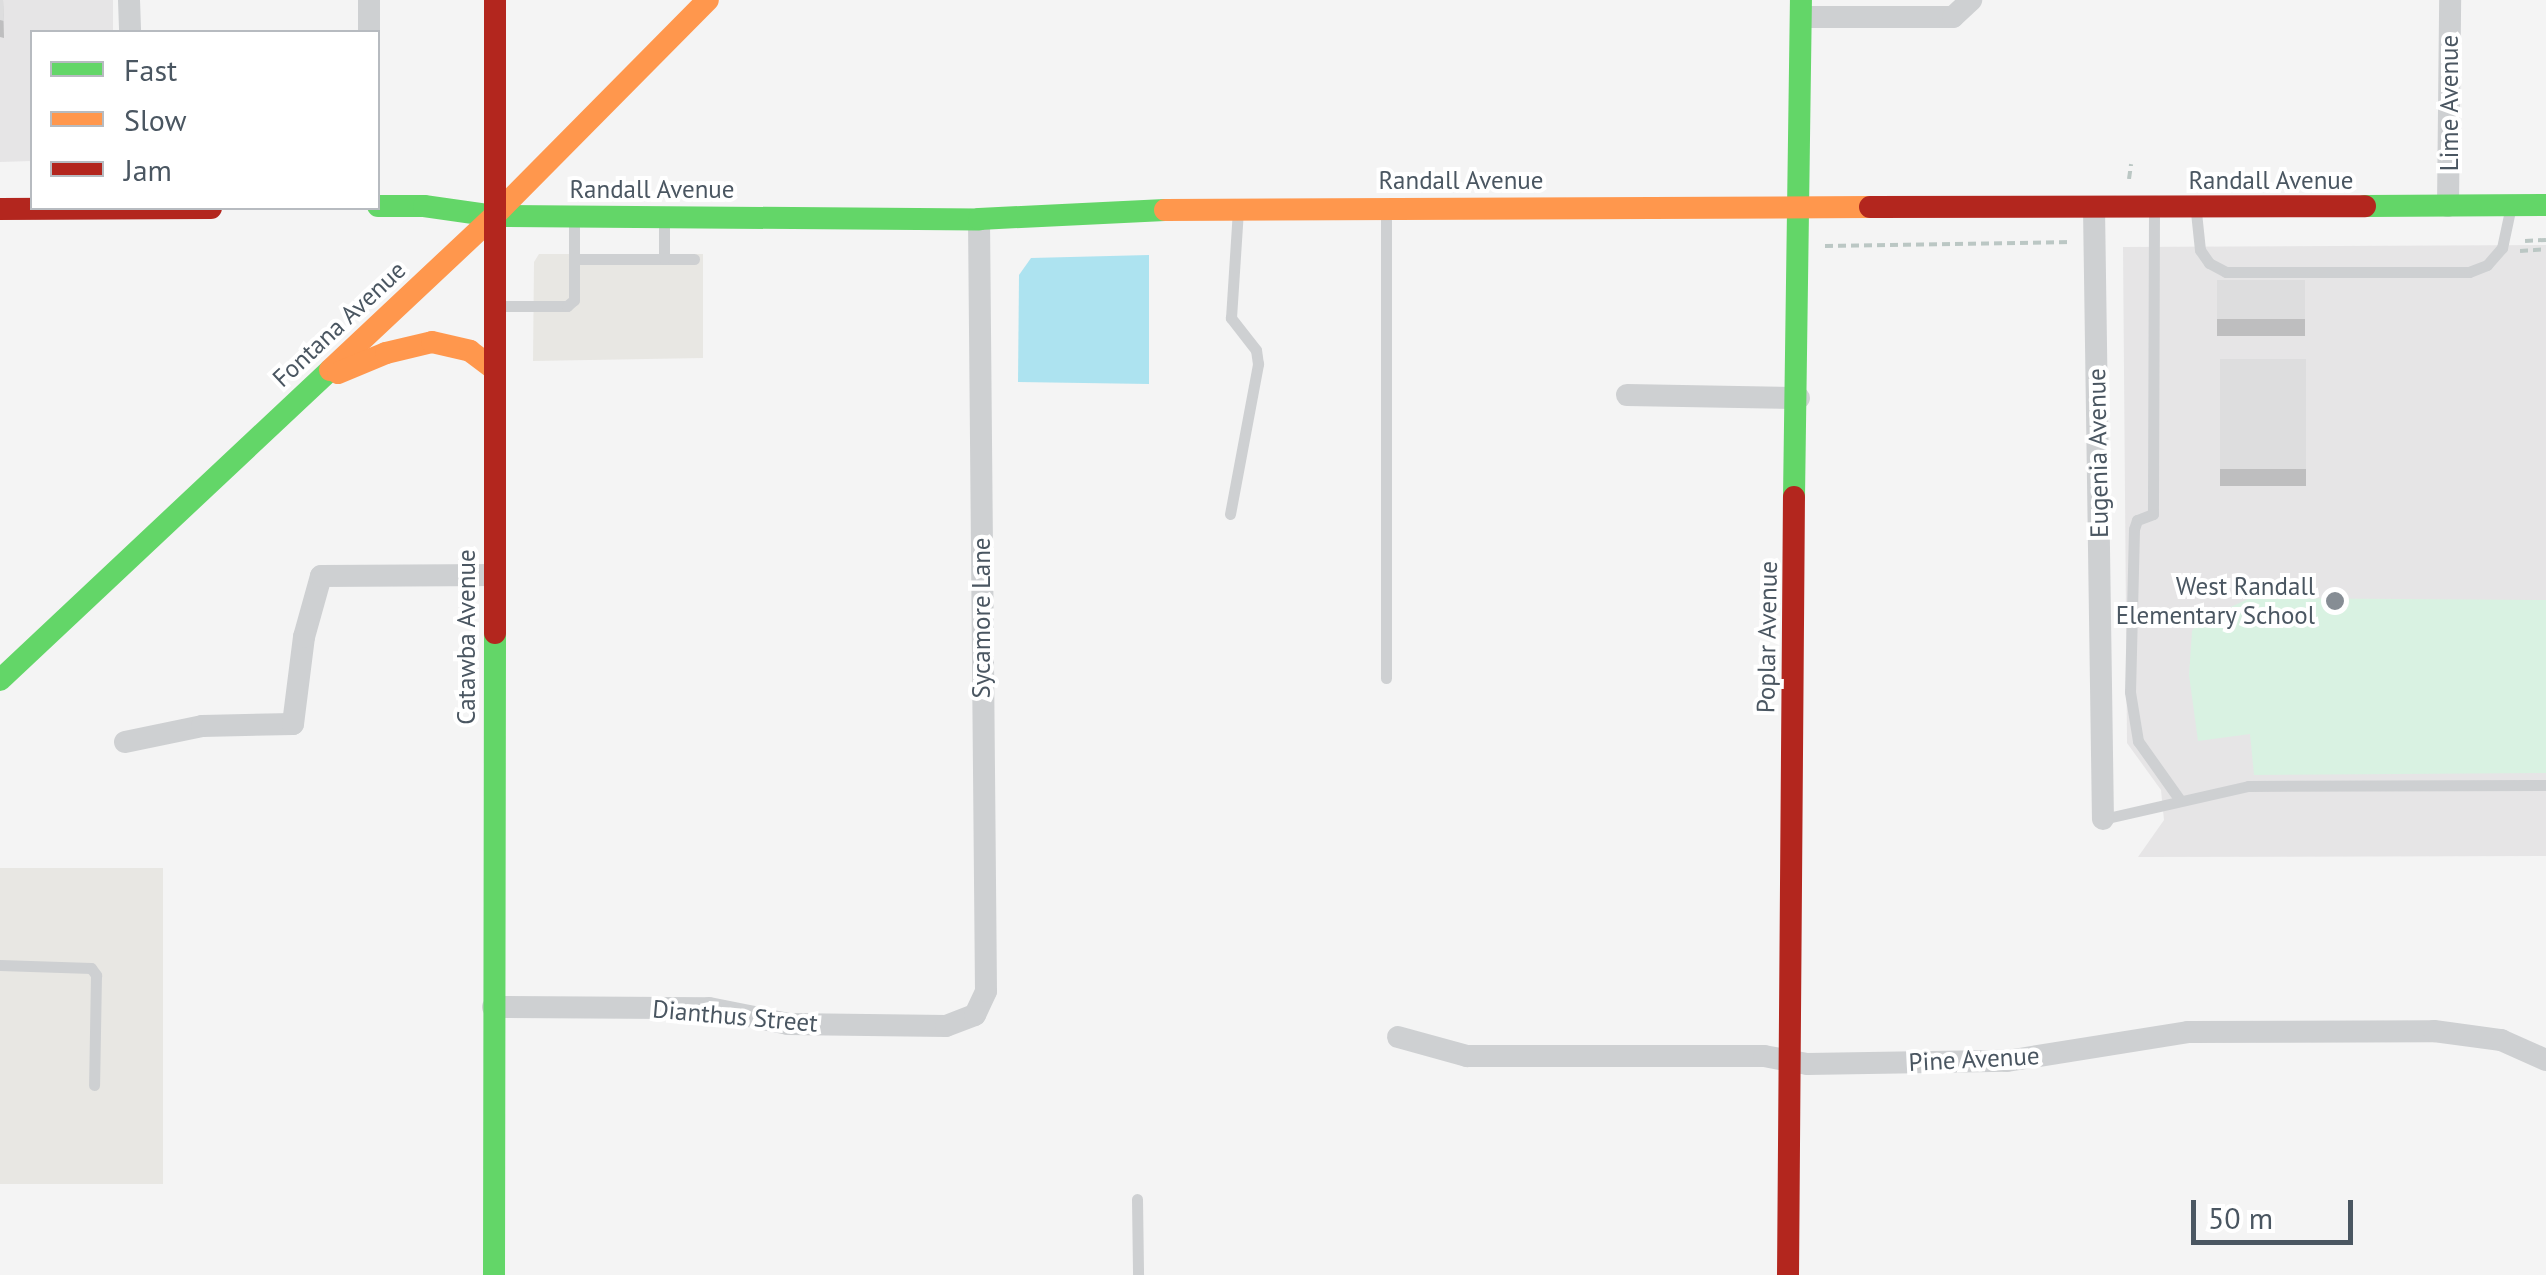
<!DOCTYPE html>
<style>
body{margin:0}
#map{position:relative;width:2546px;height:1275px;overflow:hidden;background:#f4f4f4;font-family:"PT Sans",sans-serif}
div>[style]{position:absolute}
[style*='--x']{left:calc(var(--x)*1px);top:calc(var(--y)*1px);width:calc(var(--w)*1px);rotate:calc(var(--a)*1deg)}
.commercial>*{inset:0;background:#e8e7e3;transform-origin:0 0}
.education>*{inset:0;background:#e6e5e6}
.green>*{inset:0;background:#d9f2e2}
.water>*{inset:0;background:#ade3f0}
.path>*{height:4px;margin-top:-2px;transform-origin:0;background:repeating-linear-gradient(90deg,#bbc7c4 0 8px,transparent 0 13px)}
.lane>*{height:11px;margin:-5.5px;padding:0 5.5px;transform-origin:5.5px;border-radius:5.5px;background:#ced0d2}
.street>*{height:22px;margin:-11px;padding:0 11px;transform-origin:11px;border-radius:11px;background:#ced0d2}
.fast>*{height:22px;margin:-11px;padding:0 11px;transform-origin:11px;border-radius:11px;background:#63d668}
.slow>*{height:22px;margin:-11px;padding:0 11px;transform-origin:11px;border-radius:11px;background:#ff974d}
.jam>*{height:22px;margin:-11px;padding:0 11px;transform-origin:11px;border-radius:11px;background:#b3261e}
.wall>*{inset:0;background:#bebebf;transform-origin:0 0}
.building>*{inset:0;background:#ddddde;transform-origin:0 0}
.dots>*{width:28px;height:28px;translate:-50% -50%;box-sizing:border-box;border:5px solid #fff;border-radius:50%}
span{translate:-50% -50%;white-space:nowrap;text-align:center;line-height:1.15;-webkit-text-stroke:8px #fff;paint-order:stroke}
.street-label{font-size:25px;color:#4a5661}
.poi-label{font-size:25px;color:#4a5661}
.right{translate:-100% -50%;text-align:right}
.legend{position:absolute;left:30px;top:30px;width:350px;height:180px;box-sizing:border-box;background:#fff;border:2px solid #b7bbc0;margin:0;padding:12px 18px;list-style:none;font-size:30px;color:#4a5661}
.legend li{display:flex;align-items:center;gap:20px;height:50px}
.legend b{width:50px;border:2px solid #b7bbc0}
.scale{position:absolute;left:2191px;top:1200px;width:162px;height:45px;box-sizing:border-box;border:5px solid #4a5661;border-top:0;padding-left:12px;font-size:30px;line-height:35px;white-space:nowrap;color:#4a5661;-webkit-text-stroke:8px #fff;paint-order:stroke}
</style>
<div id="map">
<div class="commercial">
<i style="clip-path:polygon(539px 254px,703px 254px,703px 358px,533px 361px,534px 262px)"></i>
<i style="left:163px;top:868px;width:316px;height:163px;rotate:90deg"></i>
</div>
<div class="education">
<i style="clip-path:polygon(0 0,113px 0,113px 32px,32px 32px,32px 161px,0 162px)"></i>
<i style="clip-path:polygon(2546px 245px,2546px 856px,2138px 857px,2164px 820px,2161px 790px,2127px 743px,2123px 247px)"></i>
</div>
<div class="green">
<i style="clip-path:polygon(2250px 598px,2546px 600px,2546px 773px,2254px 775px,2250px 734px,2198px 741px,2189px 675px,2192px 631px,2197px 623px)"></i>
</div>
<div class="water">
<i style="clip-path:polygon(1149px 255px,1149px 384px,1018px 382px,1019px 275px,1031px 258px)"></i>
</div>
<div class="path">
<i style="--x:2129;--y:179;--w:15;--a:-82"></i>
<i style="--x:2525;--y:241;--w:21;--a:-3"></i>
<i style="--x:1825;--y:246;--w:247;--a:-0.9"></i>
<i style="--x:2520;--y:251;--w:26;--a:-4"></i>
</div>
<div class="lane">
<i style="--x:1386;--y:212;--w:466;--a:90"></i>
<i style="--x:2154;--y:212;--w:302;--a:90.2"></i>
<i style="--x:2153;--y:514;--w:17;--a:159"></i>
<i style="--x:2137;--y:520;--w:9;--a:108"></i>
<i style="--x:2134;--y:529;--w:163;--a:91.4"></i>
<i style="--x:2130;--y:692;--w:50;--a:80.7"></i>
<i style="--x:2138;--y:741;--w:72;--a:54.6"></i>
<i style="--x:2196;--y:212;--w:38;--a:84"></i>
<i style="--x:2200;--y:250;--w:16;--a:55"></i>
<i style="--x:2209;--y:263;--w:19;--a:28"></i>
<i style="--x:2226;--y:272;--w:243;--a:0"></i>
<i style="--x:2469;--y:272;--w:19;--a:-21"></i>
<i style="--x:2487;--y:265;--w:23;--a:-49"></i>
<i style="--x:2502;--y:248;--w:38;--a:-78"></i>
<i style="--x:574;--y:259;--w:120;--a:0"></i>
<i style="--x:664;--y:259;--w:41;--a:-90"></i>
<i style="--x:499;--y:306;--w:68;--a:0"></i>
<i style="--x:567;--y:306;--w:9;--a:-41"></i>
<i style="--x:574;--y:300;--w:80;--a:-90"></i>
<i style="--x:1230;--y:514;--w:153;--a:-79.4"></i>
<i style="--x:1258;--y:364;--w:14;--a:-98"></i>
<i style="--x:1256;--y:350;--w:41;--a:-128"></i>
<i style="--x:1231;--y:318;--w:107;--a:-86.3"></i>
<i style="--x:2103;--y:819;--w:149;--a:-12.8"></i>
<i style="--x:2248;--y:786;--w:298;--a:-0.2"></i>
<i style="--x:0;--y:965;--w:91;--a:1.9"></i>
<i style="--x:91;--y:968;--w:9;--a:54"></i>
<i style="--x:96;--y:975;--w:110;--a:91"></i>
<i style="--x:1137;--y:1199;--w:76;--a:89.2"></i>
</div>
<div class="street">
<i style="--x:129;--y:0;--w:32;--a:88"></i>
<i style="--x:1801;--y:17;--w:152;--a:0"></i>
<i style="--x:1953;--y:17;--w:25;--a:-43"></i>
<i style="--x:369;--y:32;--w:32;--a:-90"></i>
<i style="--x:2448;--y:206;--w:206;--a:-89.4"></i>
<i style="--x:2094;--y:208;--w:611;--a:89.16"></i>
<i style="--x:1627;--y:395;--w:172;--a:1"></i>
<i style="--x:125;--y:742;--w:79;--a:-11.7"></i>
<i style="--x:202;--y:726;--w:91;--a:-1.3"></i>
<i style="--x:293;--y:724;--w:88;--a:-82.8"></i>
<i style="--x:304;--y:637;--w:63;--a:-74.4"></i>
<i style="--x:321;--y:576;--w:173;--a:-0.3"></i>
<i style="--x:493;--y:1007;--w:216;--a:0.3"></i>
<i style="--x:709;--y:1008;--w:81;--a:11.4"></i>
<i style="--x:788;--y:1024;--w:158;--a:0.7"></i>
<i style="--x:946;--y:1026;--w:31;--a:-21"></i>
<i style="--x:975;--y:1015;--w:26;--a:-65"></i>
<i style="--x:986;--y:991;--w:772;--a:-90.52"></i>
<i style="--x:1398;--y:1037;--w:72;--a:15.4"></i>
<i style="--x:1467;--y:1056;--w:297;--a:0"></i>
<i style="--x:1764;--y:1056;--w:44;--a:10.5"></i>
<i style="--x:1807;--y:1064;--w:200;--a:-0.9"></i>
<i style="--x:2007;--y:1061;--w:183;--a:-9.1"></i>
<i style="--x:2188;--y:1032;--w:246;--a:-0.2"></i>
<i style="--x:2434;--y:1031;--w:68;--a:7.7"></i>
<i style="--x:2501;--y:1040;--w:49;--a:24"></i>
</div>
<div class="fast">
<i style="--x:378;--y:206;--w:46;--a:0"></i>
<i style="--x:424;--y:206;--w:71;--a:8.1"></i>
<i style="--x:494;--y:216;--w:485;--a:0.4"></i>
<i style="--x:979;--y:219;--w:186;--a:-2.8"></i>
<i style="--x:2365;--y:206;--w:181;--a:-0.3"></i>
<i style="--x:1794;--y:497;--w:497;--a:-89.2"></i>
<i style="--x:0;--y:680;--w:453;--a:-43.2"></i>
<i style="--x:494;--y:1275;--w:642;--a:-89.91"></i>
</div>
<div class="slow">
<i style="--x:1165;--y:210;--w:705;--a:-0.24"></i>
<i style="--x:330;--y:370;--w:225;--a:-43.2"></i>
<i style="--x:494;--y:216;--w:304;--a:-45.3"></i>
<i style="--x:338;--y:373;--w:52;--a:-22.6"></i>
<i style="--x:386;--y:353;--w:47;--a:-13.4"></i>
<i style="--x:432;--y:342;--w:39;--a:13"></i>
<i style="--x:470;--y:351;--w:30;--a:37"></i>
</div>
<div class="jam">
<i style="--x:1870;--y:207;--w:495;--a:-0.1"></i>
<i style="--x:0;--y:209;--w:211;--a:-0.3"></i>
<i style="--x:495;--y:633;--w:633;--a:-90"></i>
<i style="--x:1788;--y:1275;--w:778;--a:-89.56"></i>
</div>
<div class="wall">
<i style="clip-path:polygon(0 0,3px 0,4px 38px,0 37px)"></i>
<i style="left:2305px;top:280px;width:56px;height:88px;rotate:90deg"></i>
<i style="left:2306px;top:359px;width:127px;height:86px;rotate:90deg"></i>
</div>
<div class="building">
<i style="clip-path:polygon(0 0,3px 0,4px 21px,0 20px)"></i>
<i style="left:2305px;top:280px;width:39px;height:88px;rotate:90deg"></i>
<i style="left:2306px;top:359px;width:110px;height:86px;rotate:90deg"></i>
</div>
<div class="dots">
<i style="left:2335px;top:601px;background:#868d94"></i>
</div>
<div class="street-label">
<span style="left:2449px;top:103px;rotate:-90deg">Lime Avenue</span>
<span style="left:1461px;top:180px">Randall Avenue</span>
<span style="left:2271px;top:180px">Randall Avenue</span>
<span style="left:652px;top:189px">Randall Avenue</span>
<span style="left:339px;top:324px;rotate:-43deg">Fontana Avenue</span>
<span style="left:2098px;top:453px;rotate:-91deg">Eugenia Avenue</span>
<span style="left:981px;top:618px;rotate:-90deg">Sycamore Lane</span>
<span style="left:466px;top:637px;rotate:-90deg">Catawba Avenue</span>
<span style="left:1767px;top:637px;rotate:-89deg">Poplar Avenue</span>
<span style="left:735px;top:1016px;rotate:5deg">Dianthus Street</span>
<span style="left:1974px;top:1059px;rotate:-3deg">Pine Avenue</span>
</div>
<div class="poi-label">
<span class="right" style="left:2315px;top:601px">West Randall<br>Elementary School</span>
</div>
<ul class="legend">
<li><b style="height:12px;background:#63d668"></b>Fast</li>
<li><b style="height:12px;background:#ff974d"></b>Slow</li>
<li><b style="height:12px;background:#b3261e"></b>Jam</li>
</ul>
<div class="scale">50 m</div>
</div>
